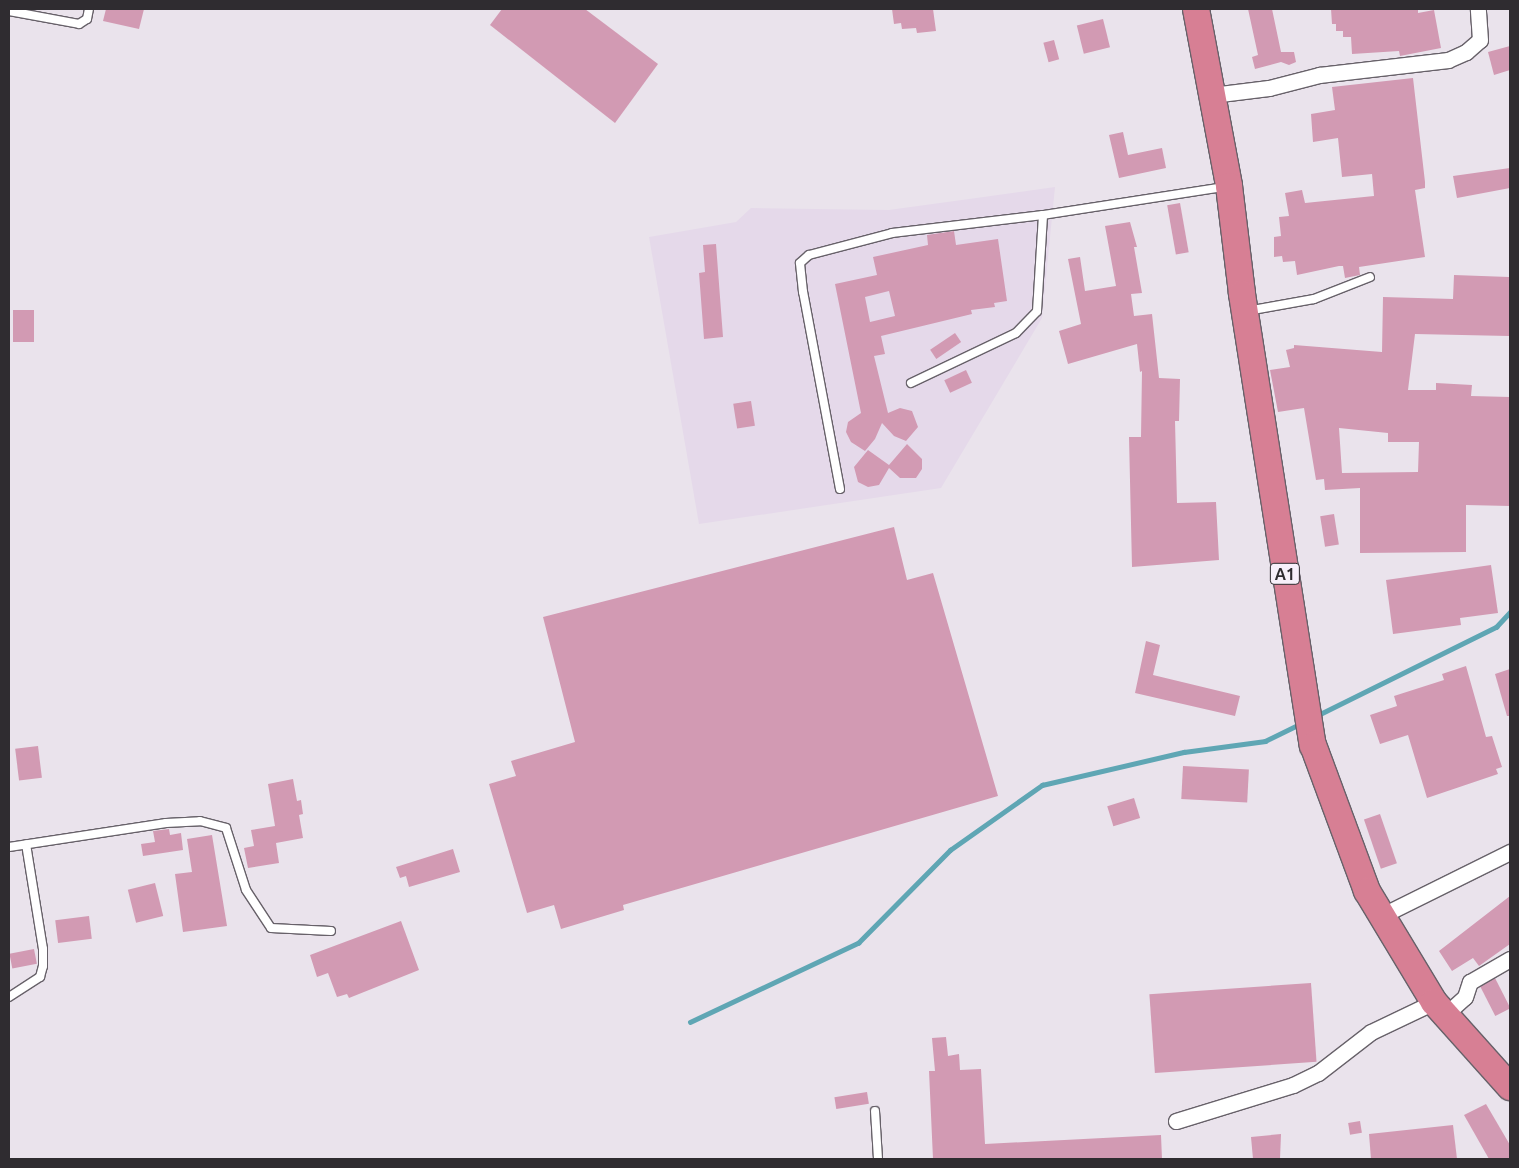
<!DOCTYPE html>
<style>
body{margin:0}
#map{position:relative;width:1519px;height:1168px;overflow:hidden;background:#eae3ec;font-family:Ubuntu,sans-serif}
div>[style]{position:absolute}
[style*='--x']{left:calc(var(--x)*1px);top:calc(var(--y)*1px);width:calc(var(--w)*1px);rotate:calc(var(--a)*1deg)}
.built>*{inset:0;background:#e5d9ea}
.stream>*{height:4.5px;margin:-2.25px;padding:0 2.25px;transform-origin:2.25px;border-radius:2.25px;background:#5fa6b4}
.building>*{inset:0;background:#d29ab3;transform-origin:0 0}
.roads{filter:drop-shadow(1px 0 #676169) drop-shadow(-1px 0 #676169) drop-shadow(0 1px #676169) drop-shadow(0 -1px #676169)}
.lane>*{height:8px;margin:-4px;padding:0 4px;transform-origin:4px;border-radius:4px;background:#fff}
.street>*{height:15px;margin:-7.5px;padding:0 7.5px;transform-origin:7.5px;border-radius:7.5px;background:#fff}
.highway>*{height:26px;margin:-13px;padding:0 13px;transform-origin:13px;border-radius:13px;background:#d77f94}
span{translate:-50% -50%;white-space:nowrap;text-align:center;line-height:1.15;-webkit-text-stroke:4.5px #f7f0fa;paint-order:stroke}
.shield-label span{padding:1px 4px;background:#f7f0fa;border:1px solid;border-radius:4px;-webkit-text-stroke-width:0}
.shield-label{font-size:16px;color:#2f2c30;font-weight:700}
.frame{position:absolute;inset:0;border:10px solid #2f2c30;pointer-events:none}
</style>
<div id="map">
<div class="built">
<i style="clip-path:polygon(1055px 187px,1042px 318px,941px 488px,699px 524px,649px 237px,736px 222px,751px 208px,889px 210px)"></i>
</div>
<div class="stream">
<i style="--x:1318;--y:715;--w:199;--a:-26.3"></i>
<i style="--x:1496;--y:627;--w:21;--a:-47"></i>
<i style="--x:690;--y:1022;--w:186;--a:-25.2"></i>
<i style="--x:858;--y:943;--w:131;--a:-45.3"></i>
<i style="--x:950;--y:850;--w:113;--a:-35.2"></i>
<i style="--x:1042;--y:785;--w:146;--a:-13.1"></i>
<i style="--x:1184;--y:752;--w:82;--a:-7.7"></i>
<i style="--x:1265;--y:741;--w:41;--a:-25.9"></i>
</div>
<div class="building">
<i style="clip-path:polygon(106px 9px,144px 9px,139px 29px,103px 21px)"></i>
<i style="clip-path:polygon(502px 9px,585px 9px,658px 64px,615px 123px,490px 25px)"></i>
<i style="clip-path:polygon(892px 9px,933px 9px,936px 31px,917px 33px,916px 28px,902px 29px,901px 23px,894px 24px)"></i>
<i style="clip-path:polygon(1248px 9px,1272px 9px,1281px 52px,1294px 52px,1296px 62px,1289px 65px,1281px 62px,1255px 69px,1252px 57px,1258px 55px)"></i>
<i style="clip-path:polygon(1331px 9px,1418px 9px,1418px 13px,1434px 10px,1441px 48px,1400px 56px,1399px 51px,1352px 54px,1351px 37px,1343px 37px,1343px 31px,1336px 31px,1336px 24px,1332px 24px)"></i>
<i style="left:1103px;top:19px;width:29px;height:27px;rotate:76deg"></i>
<i style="left:1054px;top:40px;width:20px;height:11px;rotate:75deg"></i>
<i style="clip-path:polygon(1510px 46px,1510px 70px,1494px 75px,1488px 52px)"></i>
<i style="clip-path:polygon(1413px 78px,1425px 182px,1425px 188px,1415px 190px,1425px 257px,1359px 267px,1360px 275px,1345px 278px,1343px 266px,1339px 266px,1297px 275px,1295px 261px,1283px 262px,1282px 256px,1274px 257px,1274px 237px,1281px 236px,1279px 217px,1289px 216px,1285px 193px,1302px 190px,1305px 203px,1374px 196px,1372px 174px,1342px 177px,1338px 138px,1313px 142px,1311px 114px,1335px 110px,1332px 87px)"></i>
<i style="clip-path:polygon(1123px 132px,1128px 155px,1162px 148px,1166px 168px,1119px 178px,1109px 135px)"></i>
<i style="clip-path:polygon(1510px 168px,1510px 188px,1457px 198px,1453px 176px)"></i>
<i style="left:1180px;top:203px;width:50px;height:13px;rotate:80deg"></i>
<i style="clip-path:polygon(1130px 222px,1137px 247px,1134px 247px,1142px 293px,1131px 294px,1134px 316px,1152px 314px,1159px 378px,1180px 379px,1179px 421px,1175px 421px,1177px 503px,1216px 502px,1219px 560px,1132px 567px,1129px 437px,1141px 437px,1142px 371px,1140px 372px,1137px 344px,1068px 364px,1059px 331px,1081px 324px,1068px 259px,1080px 257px,1085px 291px,1116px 286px,1105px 226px)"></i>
<i style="clip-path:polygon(evenodd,954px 231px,956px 245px,998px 239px,1007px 301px,994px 303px,995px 307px,971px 310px,972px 314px,881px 336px,885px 354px,874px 356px,888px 413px,900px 408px,912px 411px,918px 427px,906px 441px,894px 436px,882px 423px,875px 439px,865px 451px,851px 442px,846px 432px,848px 422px,861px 413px,835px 284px,877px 275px,873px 257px,928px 245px,927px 235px,954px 231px,889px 291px,895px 316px,870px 322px,865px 297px,889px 291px)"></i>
<i style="clip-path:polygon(716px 244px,723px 337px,704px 339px,699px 273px,705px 272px,703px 245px)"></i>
<i style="clip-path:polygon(evenodd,1454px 275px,1509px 277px,1509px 336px,1415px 334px,1408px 390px,1436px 390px,1436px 383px,1472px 385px,1471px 396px,1510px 397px,1510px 506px,1466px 505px,1466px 552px,1360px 553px,1360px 488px,1325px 490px,1324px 479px,1316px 480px,1304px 408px,1278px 412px,1270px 370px,1290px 367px,1286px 350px,1294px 348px,1294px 345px,1382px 352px,1383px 297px,1453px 299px,1454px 275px,1339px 428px,1388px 433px,1388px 442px,1419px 442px,1418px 472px,1342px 473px,1339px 428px)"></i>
<i style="left:13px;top:310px;width:21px;height:32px"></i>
<i style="left:955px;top:333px;width:11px;height:30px;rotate:56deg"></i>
<i style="left:966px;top:370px;width:14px;height:24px;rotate:65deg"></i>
<i style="left:751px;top:401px;width:25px;height:18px;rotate:81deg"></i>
<i style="clip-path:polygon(907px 444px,922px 459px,922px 469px,916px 478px,900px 478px,889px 468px,879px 485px,868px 487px,858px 482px,854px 467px,868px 450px,889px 465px)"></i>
<i style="left:1334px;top:514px;width:31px;height:14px;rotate:81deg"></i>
<i style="clip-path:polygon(894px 527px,907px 580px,933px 573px,998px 796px,623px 905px,624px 910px,561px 929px,554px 905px,527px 913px,489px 784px,516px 776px,511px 761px,575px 742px,543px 617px)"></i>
<i style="clip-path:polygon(1491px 565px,1498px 613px,1460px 618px,1461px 625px,1393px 634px,1386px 580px)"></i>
<i style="clip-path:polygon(1146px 641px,1160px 645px,1153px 675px,1240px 696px,1235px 716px,1135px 693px)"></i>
<i style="clip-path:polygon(1466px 666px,1486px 737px,1492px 736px,1502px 767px,1496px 769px,1498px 774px,1427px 798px,1408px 735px,1380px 744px,1370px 715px,1397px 706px,1394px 696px,1444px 680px,1442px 674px)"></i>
<i style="clip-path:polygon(1510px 669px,1510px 716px,1507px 716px,1495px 674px)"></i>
<i style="left:38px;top:746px;width:32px;height:23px;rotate:83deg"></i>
<i style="left:1183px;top:766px;width:66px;height:33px;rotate:3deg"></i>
<i style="clip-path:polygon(293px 779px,297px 801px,301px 800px,303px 814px,299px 815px,303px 838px,276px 843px,279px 863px,248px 868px,244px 848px,254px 846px,251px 830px,275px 826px,268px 784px)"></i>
<i style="left:1134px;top:798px;width:21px;height:28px;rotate:73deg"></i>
<i style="left:1380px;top:814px;width:52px;height:17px;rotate:71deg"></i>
<i style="clip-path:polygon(169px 829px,170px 835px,181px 833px,183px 850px,143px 856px,141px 844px,155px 842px,153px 831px)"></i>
<i style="clip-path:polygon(212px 835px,227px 926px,183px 932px,175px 874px,192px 872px,187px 839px)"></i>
<i style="clip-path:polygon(453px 849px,460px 872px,409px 887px,406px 876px,400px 878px,396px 867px)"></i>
<i style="left:155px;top:883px;width:34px;height:28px;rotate:76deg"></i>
<i style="clip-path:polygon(1510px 896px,1510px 944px,1479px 966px,1473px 958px,1452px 971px,1439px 951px)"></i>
<i style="left:89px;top:916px;width:23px;height:34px;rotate:83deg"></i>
<i style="clip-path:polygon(401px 921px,419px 970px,349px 998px,347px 994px,337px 997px,328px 973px,317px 977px,310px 955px)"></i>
<i style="left:34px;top:949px;width:15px;height:25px;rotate:79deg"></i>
<i style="left:1495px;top:978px;width:34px;height:17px;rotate:63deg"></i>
<i style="left:1311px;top:983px;width:79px;height:162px;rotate:86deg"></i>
<i style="clip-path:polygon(946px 1037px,948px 1056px,959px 1054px,960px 1070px,981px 1069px,985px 1144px,1161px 1135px,1162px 1159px,933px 1159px,929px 1071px,935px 1071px,932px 1038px)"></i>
<i style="left:867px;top:1092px;width:12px;height:33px;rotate:81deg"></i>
<i style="clip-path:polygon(1486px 1104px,1510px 1145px,1510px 1159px,1489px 1159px,1464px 1115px)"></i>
<i style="left:1360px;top:1121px;width:12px;height:12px;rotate:81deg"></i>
<i style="clip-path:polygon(1453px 1125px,1457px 1159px,1371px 1159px,1369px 1134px)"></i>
<i style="clip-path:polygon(1281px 1134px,1280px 1159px,1253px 1159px,1251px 1137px)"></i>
</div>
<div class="roads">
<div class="lane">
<i style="--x:9;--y:11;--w:71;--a:10.5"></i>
<i style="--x:79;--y:24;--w:9;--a:-32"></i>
<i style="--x:87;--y:19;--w:10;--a:-79"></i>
<i style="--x:1247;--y:311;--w:68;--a:-10.2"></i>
<i style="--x:1314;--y:299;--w:60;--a:-21.4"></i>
<i style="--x:911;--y:383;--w:116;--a:-25.5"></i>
<i style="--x:1016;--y:333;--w:30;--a:-46"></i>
<i style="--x:1037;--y:311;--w:96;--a:-86.4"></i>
<i style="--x:840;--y:489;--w:200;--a:-100.6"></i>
<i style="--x:803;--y:292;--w:29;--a:-96"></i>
<i style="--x:800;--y:263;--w:12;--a:-42"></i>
<i style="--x:809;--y:255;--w:86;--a:-14.8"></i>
<i style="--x:892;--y:233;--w:152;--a:-6.8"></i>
<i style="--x:1043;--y:215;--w:183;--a:-8.8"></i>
<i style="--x:9;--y:847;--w:159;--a:-8.7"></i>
<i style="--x:166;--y:823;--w:34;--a:-3"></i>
<i style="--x:200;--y:821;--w:27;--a:15"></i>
<i style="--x:226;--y:828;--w:65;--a:72.1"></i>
<i style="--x:246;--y:890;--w:45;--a:56.7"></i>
<i style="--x:271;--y:928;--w:60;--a:2.9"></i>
<i style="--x:9;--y:997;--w:37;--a:-33"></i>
<i style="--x:40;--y:977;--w:11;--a:-75"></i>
<i style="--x:43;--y:966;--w:17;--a:-90"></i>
<i style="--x:43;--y:949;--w:106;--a:-99.2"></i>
<i style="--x:875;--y:1111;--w:48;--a:86.4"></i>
</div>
<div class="street">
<i style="--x:1212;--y:95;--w:57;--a:-7"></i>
<i style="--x:1269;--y:88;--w:52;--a:-14.6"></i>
<i style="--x:1319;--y:75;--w:130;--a:-6.6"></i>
<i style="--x:1448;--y:60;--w:20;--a:-24"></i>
<i style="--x:1466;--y:52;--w:18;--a:-41"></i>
<i style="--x:1480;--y:40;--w:31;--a:-94"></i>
<i style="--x:1383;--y:915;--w:142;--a:-26.4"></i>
<i style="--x:1446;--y:1014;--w:25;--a:-42"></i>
<i style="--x:1465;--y:997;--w:16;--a:-72"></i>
<i style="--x:1470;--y:982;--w:46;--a:-29.9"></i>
<i style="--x:1176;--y:1121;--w:122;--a:-17.1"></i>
<i style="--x:1293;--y:1085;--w:28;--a:-26"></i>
<i style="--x:1318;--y:1073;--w:67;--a:-37.7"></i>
<i style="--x:1371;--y:1032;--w:70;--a:-25.5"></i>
</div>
<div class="highway">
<i style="--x:1196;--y:9;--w:180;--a:79.4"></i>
<i style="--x:1229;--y:186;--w:109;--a:83.1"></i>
<i style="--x:1242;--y:294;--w:457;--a:81.1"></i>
<i style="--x:1313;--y:745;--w:156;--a:69.7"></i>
<i style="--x:1367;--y:891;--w:130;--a:58.9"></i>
<i style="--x:1434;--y:1002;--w:114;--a:48.2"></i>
</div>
</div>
<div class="shield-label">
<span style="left:1285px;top:574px">A1</span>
</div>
<div class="frame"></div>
</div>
